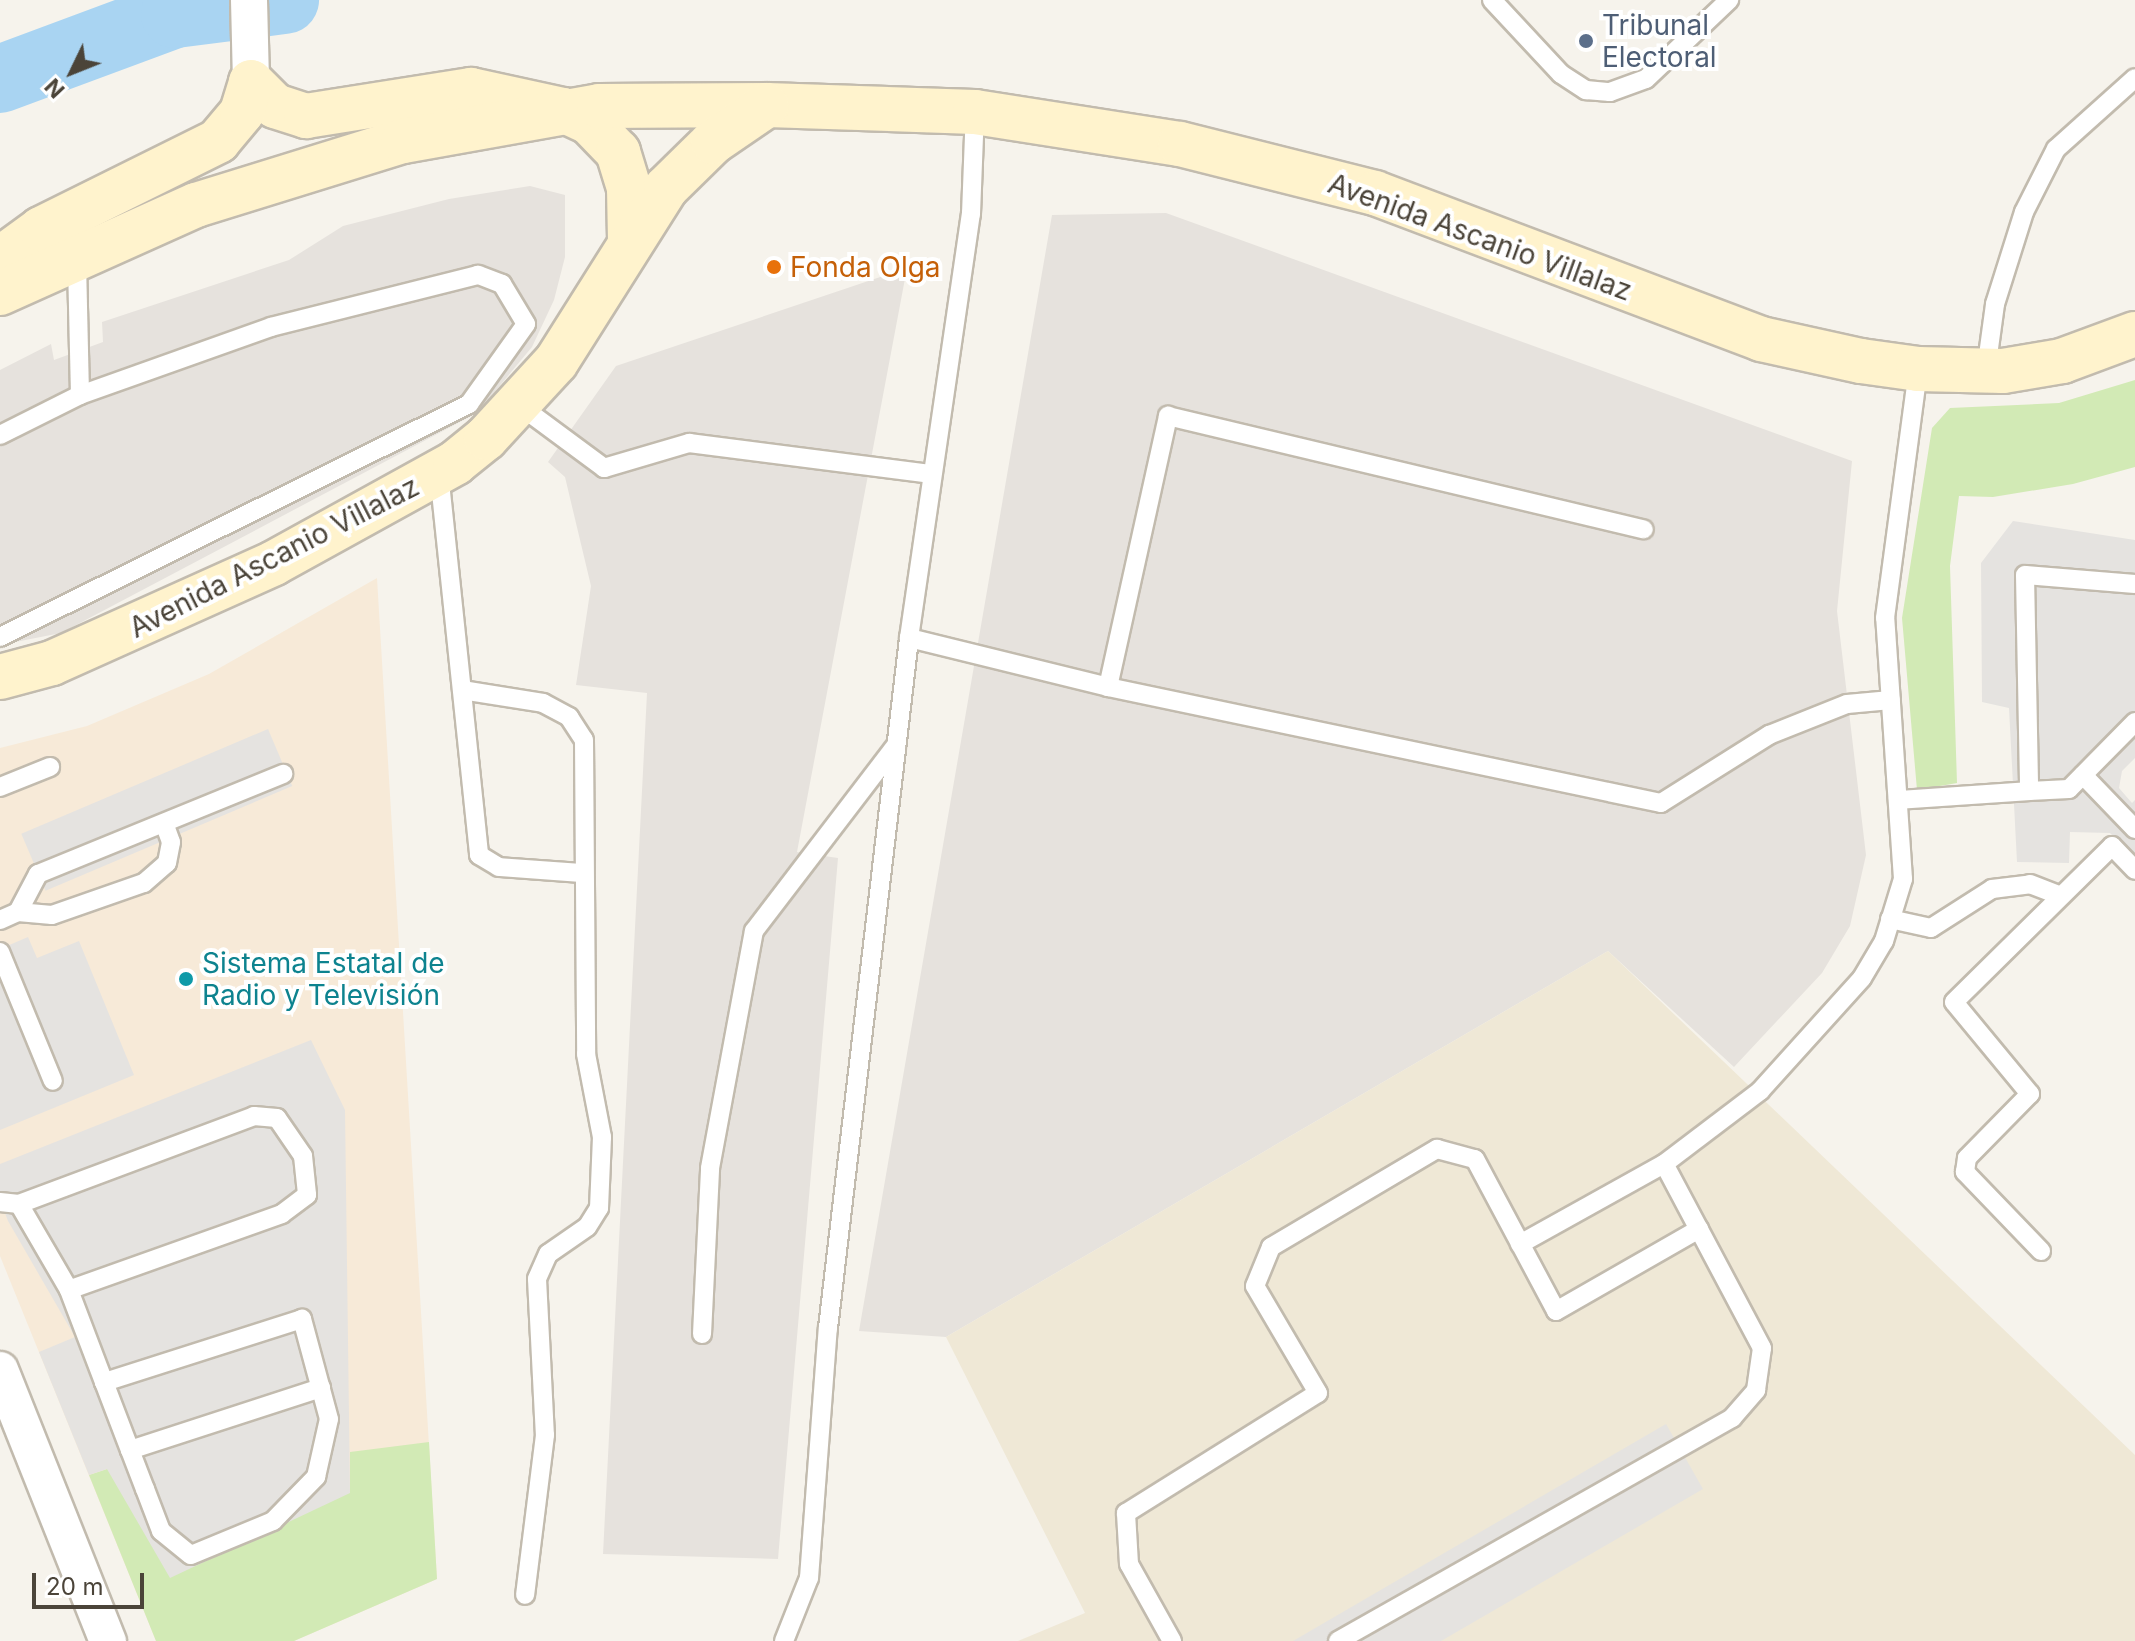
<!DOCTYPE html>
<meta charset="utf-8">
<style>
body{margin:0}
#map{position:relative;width:2135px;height:1641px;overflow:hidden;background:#f6f3ec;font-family:Inter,sans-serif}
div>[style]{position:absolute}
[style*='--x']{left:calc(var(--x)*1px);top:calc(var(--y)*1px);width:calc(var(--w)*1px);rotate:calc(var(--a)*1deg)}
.commercial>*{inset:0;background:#f7ead8}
.industrial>*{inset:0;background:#e6e2dd}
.education>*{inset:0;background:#efe8d6}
.green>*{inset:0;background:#d2eab5}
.parking>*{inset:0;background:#e5e3e0;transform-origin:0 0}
.river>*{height:68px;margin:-34px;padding:0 34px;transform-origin:34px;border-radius:34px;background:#a9d4f2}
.roads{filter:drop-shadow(2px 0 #c2bbae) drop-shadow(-2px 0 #c2bbae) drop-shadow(0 2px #c2bbae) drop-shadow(0 -2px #c2bbae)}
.lane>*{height:18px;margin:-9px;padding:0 9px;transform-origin:9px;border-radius:9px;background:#fff}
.street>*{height:36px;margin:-18px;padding:0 18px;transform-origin:18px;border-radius:18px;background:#fff}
.secondary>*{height:44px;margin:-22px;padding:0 22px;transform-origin:22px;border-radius:22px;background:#fff3cd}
.dots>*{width:22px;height:22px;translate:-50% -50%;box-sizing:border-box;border:4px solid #fff;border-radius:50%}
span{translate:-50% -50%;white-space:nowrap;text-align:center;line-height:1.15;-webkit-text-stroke:8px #fff;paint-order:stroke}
.service-label{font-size:28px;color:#4e5e75}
.left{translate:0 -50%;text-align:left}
.street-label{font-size:28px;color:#4b4439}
.food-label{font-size:28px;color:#c56008}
.culture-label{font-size:28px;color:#0d838f}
.north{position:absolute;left:32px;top:32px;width:80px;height:80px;-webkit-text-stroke:6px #fff;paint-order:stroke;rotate:227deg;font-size:22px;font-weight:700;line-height:32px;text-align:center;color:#4b4439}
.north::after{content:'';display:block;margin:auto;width:28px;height:36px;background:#4b4439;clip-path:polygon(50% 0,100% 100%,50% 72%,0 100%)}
.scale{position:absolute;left:32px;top:1573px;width:112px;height:36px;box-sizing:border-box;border:4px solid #4b4439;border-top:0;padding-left:10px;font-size:24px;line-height:28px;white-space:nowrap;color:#4b4439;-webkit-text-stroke:6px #fff;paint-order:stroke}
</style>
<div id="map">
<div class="commercial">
<i style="clip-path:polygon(377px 578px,437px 1579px,294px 1641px,156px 1641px,0 1256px,0 748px,87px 726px,209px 674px)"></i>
</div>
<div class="industrial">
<i style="clip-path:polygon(530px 186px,565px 195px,565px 257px,554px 300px,532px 347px,477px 413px,61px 633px,0 645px,0 370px,51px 344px,54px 360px,103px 342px,102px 322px,289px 260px,343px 226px,449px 199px)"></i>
<i style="clip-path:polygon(1166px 213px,1852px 461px,1837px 611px,1866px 855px,1850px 926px,1822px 973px,1734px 1067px,1608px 951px,946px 1337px,859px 1331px,1052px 215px)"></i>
<i style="clip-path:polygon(907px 268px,797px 852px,838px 858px,778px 1559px,603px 1554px,647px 693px,576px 685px,591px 586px,565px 477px,548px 462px,616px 366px)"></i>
</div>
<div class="education">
<i style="clip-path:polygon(1608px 951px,2135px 1455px,2135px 1641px,1018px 1641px,1085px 1613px,946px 1337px)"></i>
</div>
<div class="green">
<i style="clip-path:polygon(2135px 380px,2135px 467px,2073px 484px,1993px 497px,1959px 496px,1950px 566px,1957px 783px,1917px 790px,1902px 618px,1932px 428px,1950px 408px,2059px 403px)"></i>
<i style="clip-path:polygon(429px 1442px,437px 1579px,294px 1641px,156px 1641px,89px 1475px,107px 1469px,350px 1493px,350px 1452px)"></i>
</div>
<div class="parking">
<i style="clip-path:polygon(2013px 521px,2135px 540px,2135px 758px,2122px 771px,2119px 788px,2132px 803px,2135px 800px,2135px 858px,2110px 833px,2070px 832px,2069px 863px,2017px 862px,2009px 708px,1982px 702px,1981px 563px)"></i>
<i style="left:268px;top:729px;width:62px;height:268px;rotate:67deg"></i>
<i style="clip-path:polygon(28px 937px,37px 958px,79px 941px,134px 1075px,0 1130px,0 949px)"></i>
<i style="clip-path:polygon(311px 1040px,345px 1110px,350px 1493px,170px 1578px,107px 1469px,89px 1475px,39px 1352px,75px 1337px,8px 1221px,0 1200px,0 1164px)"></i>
<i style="clip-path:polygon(1666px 1424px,1703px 1489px,1441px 1641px,1293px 1641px)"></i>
</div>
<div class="river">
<i style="--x:0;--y:79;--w:187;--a:-20.4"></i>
<i style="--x:175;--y:14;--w:111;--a:-7.3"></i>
</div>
<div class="roads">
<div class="lane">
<i style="--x:1492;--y:0;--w:101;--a:47"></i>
<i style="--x:1561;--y:74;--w:30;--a:33"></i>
<i style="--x:1586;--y:90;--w:24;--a:5"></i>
<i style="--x:1610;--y:92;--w:38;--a:-20"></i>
<i style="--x:1646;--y:79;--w:115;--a:-43.6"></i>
<i style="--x:1986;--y:370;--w:67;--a:-82.2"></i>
<i style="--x:1995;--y:304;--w:96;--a:-72.5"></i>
<i style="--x:2024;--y:212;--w:71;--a:-63.1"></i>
<i style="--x:2056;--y:149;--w:106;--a:-41.9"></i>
<i style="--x:519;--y:405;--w:106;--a:36.5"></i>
<i style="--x:604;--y:468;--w:89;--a:-16.4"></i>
<i style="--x:689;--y:443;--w:243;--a:7.3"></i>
<i style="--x:0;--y:435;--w:89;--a:-26.6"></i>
<i style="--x:80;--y:395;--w:135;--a:-91.3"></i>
<i style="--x:439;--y:473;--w:384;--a:84"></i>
<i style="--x:479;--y:855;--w:23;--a:31"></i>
<i style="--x:499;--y:867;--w:84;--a:4.1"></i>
<i style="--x:2135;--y:584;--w:110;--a:-175.3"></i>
<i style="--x:2025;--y:575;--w:216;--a:88.9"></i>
<i style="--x:2029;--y:791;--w:40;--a:-2.9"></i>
<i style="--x:2069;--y:789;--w:94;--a:-45.4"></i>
<i style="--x:0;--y:637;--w:524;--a:-26.42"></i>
<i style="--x:469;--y:404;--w:98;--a:-54.5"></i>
<i style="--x:526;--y:324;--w:47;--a:-121"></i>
<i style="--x:502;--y:284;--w:26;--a:-159"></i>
<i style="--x:478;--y:275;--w:213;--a:165.9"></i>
<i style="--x:271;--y:327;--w:203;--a:160.4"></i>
<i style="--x:909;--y:638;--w:205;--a:13.8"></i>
<i style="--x:1108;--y:687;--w:565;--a:11.85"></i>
<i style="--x:1661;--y:803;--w:128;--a:-32.2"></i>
<i style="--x:1769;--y:735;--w:84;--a:-21.7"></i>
<i style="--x:1847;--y:704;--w:44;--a:-5.2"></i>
<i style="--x:1108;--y:687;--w:278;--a:-77.5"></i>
<i style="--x:1168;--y:416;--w:489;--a:13.4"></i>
<i style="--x:462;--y:690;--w:82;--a:9.1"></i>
<i style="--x:543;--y:703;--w:30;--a:28"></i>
<i style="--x:569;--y:717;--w:27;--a:57"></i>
<i style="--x:584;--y:740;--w:314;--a:89.6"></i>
<i style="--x:586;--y:1054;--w:85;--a:79.1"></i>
<i style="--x:602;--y:1137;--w:71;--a:92.4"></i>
<i style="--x:599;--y:1208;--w:22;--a:122"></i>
<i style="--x:587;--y:1227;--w:47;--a:145.3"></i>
<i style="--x:548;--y:1254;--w:27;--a:114"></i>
<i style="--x:537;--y:1279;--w:156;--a:87.1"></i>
<i style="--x:545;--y:1435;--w:161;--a:97.1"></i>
<i style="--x:2083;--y:775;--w:75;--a:46.1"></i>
<i style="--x:0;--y:787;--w:54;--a:-21.8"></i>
<i style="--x:1898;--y:800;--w:131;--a:-3.9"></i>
<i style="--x:18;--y:912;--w:34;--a:5"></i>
<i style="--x:52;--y:915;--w:97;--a:-19.2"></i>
<i style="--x:144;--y:883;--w:30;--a:-41"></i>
<i style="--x:167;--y:863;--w:21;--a:-79"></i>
<i style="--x:171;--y:842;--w:20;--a:-110"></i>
<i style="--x:1890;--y:919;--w:42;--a:12.4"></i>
<i style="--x:1931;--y:928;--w:72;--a:-32.6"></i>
<i style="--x:1992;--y:889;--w:38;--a:-7"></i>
<i style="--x:2030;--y:884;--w:33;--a:21"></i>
<i style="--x:0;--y:920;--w:20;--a:-24"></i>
<i style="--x:18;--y:912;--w:43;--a:-62.2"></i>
<i style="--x:38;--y:874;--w:265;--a:-22.2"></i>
<i style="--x:0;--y:952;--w:139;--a:67.7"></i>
<i style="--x:0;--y:1202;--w:19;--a:6"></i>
<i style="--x:19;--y:1204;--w:251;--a:-20.5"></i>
<i style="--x:254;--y:1116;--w:23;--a:5"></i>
<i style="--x:277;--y:1118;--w:46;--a:55.6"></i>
<i style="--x:303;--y:1156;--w:39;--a:84"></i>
<i style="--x:307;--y:1195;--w:31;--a:143"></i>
<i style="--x:282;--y:1214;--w:226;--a:160.4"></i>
<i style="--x:19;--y:1204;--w:99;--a:59.8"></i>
<i style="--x:69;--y:1290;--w:98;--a:69.2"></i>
<i style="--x:104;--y:1382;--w:73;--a:69.1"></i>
<i style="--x:130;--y:1450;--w:42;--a:69"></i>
<i style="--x:145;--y:1489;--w:45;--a:69.1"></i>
<i style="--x:161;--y:1531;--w:38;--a:39"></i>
<i style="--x:191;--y:1555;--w:89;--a:-22.5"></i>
<i style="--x:273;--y:1521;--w:62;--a:-45.7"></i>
<i style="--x:316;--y:1477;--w:59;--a:-77.4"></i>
<i style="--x:329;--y:1419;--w:104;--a:-105.1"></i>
<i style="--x:302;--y:1319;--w:208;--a:162.3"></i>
<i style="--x:1520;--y:1244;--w:165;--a:-29.1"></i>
<i style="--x:1664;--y:1164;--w:121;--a:-37.2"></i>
<i style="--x:1760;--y:1091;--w:152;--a:-47.9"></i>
<i style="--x:1862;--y:978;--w:43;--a:-59.3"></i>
<i style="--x:1884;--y:941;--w:65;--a:-73"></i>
<i style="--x:1903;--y:879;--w:262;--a:-93.9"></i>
<i style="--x:1885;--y:618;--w:250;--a:-82.4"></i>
<i style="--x:2041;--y:1251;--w:110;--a:-133.9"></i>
<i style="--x:1965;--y:1172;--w:14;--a:-82"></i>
<i style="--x:1967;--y:1158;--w:90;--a:-45.5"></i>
<i style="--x:2030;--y:1094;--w:119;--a:-129.6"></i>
<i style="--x:1954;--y:1002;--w:222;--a:-44.6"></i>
<i style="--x:2112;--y:846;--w:33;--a:46"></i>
<i style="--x:702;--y:1334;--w:166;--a:-87.2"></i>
<i style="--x:710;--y:1168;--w:241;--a:-79.5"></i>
<i style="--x:754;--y:931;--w:234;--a:-52.6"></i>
<i style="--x:130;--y:1450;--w:201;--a:-18"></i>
<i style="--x:784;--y:1641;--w:68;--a:-68.4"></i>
<i style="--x:809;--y:1578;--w:251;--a:-85.7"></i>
<i style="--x:828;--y:1328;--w:695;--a:-83.3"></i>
<i style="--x:909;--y:638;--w:429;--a:-81.7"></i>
<i style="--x:971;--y:214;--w:102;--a:-87.8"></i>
<i style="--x:1172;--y:1641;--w:88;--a:-119.2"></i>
<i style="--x:1129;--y:1564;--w:51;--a:-93.4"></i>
<i style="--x:1126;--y:1513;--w:226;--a:-32"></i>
<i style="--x:1318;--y:1393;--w:124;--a:-120.5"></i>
<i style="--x:1255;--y:1286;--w:42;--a:-67.7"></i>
<i style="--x:1271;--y:1247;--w:193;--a:-30.6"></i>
<i style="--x:1437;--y:1149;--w:39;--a:15"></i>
<i style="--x:1475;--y:1159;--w:172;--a:61.9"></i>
<i style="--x:1556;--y:1311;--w:165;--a:-29.8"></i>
<i style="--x:1338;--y:1641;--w:453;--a:-29.5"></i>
<i style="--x:1732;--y:1418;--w:37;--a:-49"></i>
<i style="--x:1756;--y:1390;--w:42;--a:-81.9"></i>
<i style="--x:1762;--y:1348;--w:208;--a:-118"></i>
</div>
<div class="street">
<i style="--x:249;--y:0;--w:82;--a:88.6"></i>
<i style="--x:0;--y:1370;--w:292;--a:68.3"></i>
</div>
<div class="secondary">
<i style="--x:251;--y:82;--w:34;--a:45"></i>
<i style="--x:275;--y:106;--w:33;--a:18"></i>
<i style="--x:306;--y:116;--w:167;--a:-9"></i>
<i style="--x:471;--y:90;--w:94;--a:12.3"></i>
<i style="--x:563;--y:110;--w:29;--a:25"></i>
<i style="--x:589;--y:122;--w:42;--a:46"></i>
<i style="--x:618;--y:152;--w:38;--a:73"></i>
<i style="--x:629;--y:188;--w:54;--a:88.9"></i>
<i style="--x:0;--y:259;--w:51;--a:-36.2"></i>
<i style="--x:41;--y:229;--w:198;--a:-26.4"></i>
<i style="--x:218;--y:141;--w:38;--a:-50"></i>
<i style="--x:242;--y:112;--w:31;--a:-73"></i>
<i style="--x:0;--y:293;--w:215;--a:-24.2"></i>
<i style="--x:196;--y:205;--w:217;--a:-17.2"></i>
<i style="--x:403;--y:141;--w:199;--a:-10.1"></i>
<i style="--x:599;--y:106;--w:168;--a:-0.3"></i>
<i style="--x:767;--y:105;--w:208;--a:1.9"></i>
<i style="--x:975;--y:112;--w:207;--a:8.9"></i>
<i style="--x:1180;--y:144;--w:201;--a:14.1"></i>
<i style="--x:1375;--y:193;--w:413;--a:20.7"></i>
<i style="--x:1761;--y:339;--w:102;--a:12.4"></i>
<i style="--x:1861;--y:361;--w:58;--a:8"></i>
<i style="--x:1918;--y:369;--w:85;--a:1.3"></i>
<i style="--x:2003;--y:371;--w:60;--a:-9.6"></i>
<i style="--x:2062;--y:361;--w:78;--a:-20.3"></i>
<i style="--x:0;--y:677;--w:54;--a:-15.1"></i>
<i style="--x:52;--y:663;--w:243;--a:-24.2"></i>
<i style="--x:274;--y:563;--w:207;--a:-28.9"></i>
<i style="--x:455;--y:463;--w:40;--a:-39"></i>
<i style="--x:486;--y:438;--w:103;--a:-47.4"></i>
<i style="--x:556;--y:362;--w:206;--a:-57.7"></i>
<i style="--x:666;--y:188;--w:66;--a:-44.4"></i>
<i style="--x:713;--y:142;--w:65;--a:-34.4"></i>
</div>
</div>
<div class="dots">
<i style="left:1586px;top:41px;background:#5c6f8a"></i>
<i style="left:774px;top:267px;background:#e8710a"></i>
<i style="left:186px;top:979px;background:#0f9aa8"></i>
</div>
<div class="service-label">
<span class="left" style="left:1602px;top:41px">Tribunal<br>Electoral</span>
</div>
<div class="street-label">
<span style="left:1480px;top:237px;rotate:20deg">Avenida Ascanio Villalaz</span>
<span style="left:274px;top:557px;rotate:-27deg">Avenida Ascanio Villalaz</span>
</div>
<div class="food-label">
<span class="left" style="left:790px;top:267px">Fonda Olga</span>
</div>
<div class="culture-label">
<span class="left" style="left:202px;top:979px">Sistema Estatal de<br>Radio y Televisión</span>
</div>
<div class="north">N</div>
<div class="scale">20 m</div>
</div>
